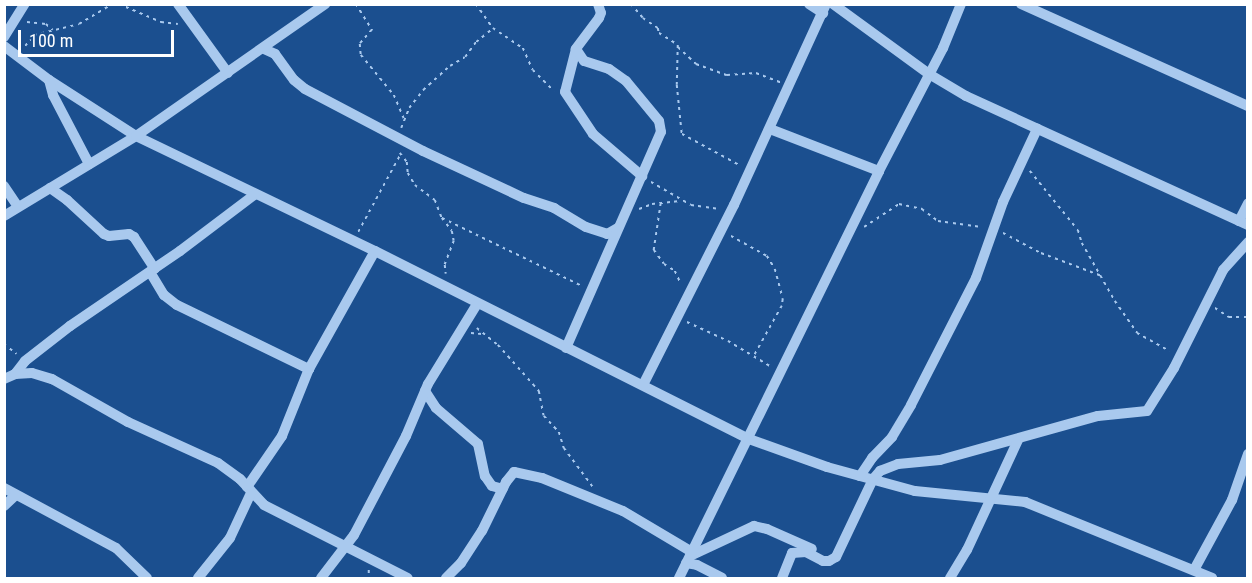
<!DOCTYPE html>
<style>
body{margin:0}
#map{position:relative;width:1252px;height:583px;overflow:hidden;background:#1b4f8f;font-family:"Roboto Condensed",sans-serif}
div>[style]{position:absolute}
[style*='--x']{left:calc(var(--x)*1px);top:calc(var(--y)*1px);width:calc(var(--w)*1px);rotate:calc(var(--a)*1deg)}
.path>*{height:1.5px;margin-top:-0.75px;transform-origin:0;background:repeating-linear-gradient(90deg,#a9c9ee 0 3px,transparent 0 7.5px)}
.minor>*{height:10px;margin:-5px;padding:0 5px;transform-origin:5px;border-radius:5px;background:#a9c9ee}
span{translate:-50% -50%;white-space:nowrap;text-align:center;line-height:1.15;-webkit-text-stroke:5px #1b4f8f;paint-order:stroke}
.frame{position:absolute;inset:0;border:6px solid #fff;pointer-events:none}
.scale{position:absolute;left:18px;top:30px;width:156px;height:27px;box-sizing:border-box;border:3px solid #fff;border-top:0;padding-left:8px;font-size:18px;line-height:21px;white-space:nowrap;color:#fff;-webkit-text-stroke:4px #1b4f8f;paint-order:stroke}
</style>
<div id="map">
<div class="path">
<i style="--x:119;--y:4;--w:46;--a:23.2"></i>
<i style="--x:161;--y:22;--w:17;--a:7"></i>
<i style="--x:356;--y:4;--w:31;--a:58"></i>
<i style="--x:372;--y:30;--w:18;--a:131"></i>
<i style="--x:360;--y:44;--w:11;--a:85"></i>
<i style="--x:361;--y:55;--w:52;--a:50.5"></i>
<i style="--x:394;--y:95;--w:26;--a:67"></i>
<i style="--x:476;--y:4;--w:29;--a:55"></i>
<i style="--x:493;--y:28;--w:36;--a:34"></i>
<i style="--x:523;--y:48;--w:24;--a:66"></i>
<i style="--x:533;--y:70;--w:30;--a:45"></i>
<i style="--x:631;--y:4;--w:18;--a:49"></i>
<i style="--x:643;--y:18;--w:18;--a:34"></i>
<i style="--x:658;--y:28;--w:5;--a:79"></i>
<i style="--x:659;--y:33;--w:22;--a:32"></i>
<i style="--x:678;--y:45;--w:40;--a:91.4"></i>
<i style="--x:677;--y:85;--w:49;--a:84.2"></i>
<i style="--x:682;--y:134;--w:67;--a:28.5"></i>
<i style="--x:27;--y:22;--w:19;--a:6"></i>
<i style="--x:46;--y:24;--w:9;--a:41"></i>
<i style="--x:25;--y:46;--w:14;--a:-51"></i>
<i style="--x:34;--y:35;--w:46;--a:-13.7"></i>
<i style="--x:79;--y:24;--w:39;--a:-31"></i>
<i style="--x:678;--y:47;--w:25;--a:43"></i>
<i style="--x:696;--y:64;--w:33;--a:20"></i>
<i style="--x:727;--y:75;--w:29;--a:-4"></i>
<i style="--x:756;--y:73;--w:26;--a:21"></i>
<i style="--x:401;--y:128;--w:22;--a:-68"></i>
<i style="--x:409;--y:108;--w:23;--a:-52"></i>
<i style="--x:423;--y:90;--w:36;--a:-42"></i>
<i style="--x:450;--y:66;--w:17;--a:-31"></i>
<i style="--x:465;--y:57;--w:19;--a:-54"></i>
<i style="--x:476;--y:42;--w:22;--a:-39"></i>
<i style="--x:400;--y:153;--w:11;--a:52"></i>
<i style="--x:407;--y:162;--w:11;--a:85"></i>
<i style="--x:408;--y:173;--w:14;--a:60"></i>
<i style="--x:415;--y:185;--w:25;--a:37"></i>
<i style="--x:435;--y:200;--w:19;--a:69"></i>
<i style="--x:442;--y:218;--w:16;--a:52"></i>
<i style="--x:452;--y:231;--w:10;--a:79"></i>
<i style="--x:454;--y:241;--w:26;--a:111"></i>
<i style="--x:445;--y:265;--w:9;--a:84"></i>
<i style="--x:1030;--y:171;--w:76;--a:50.9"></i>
<i style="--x:1078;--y:230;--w:14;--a:73"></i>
<i style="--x:1082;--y:243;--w:67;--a:60.4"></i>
<i style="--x:1115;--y:301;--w:39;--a:55"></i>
<i style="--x:1137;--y:333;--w:37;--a:29"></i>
<i style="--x:651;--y:182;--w:46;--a:29.9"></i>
<i style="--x:691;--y:205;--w:29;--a:8"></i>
<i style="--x:661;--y:203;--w:48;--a:98.5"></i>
<i style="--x:654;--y:250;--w:17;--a:54"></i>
<i style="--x:664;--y:264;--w:13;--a:32"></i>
<i style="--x:675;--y:271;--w:14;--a:65"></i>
<i style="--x:639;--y:209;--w:14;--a:-21"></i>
<i style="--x:652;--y:204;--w:28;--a:-6"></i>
<i style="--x:442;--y:218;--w:156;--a:25.9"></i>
<i style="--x:864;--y:227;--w:42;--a:-33.3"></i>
<i style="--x:899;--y:204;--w:24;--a:12"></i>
<i style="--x:922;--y:209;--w:20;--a:37"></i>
<i style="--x:938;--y:221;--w:44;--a:7.8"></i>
<i style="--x:358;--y:232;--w:88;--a:-61.4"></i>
<i style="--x:1003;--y:233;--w:43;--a:27.8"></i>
<i style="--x:1041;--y:253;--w:65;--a:20.7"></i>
<i style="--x:731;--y:236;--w:41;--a:29.1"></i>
<i style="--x:767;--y:256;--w:15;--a:58"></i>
<i style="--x:775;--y:269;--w:31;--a:75"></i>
<i style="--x:783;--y:299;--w:7;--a:98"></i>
<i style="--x:782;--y:306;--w:57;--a:119.2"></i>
<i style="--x:1215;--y:308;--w:17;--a:33"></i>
<i style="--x:1229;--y:317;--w:19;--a:0"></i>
<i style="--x:687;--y:322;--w:45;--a:24.9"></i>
<i style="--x:728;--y:341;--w:49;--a:30.8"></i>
<i style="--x:477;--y:328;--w:27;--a:39"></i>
<i style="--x:498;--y:345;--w:62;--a:48.3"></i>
<i style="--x:539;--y:391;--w:25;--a:79"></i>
<i style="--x:544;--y:416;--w:22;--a:47"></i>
<i style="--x:559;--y:432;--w:17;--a:73"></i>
<i style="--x:564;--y:448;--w:49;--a:53.4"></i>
<i style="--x:471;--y:333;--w:11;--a:5"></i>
<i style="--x:4;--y:344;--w:16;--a:38"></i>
<i style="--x:369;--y:570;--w:8;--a:90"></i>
</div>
<div class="minor">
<i style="--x:178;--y:4;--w:85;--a:54.1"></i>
<i style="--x:598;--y:4;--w:9;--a:72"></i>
<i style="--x:601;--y:13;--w:5;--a:112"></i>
<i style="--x:599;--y:18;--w:39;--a:127"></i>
<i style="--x:576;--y:49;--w:44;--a:104.3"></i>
<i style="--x:565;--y:92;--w:50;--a:56.3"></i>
<i style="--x:593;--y:134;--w:65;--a:40.6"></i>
<i style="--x:809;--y:4;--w:17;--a:33"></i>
<i style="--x:833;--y:4;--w:119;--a:36.1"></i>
<i style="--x:929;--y:74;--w:43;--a:30.7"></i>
<i style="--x:966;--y:96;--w:310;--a:24.6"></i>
<i style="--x:1021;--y:4;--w:249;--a:24.2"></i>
<i style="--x:4;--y:37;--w:39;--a:-58"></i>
<i style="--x:4;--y:46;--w:56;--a:37.1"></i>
<i style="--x:49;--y:80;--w:103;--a:32.8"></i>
<i style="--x:136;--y:136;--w:265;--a:25.7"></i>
<i style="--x:375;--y:251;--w:419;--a:26.7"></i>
<i style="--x:749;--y:439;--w:83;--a:19.7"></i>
<i style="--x:827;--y:467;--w:91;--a:15.3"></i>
<i style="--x:915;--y:491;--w:111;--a:5.7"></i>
<i style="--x:1025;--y:502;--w:202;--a:22.1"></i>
<i style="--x:264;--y:49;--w:12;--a:24"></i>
<i style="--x:275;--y:54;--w:32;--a:54"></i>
<i style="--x:294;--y:80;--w:14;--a:39"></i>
<i style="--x:305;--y:89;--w:133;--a:27.7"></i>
<i style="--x:423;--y:151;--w:111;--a:25"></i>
<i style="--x:524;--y:198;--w:32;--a:18"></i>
<i style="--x:554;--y:208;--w:37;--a:31"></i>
<i style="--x:586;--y:227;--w:22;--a:18"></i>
<i style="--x:607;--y:234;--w:13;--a:-29"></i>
<i style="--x:49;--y:80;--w:16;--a:75"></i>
<i style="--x:53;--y:95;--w:78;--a:62.4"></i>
<i style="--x:770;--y:129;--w:117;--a:21.1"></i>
<i style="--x:4;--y:186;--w:25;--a:56"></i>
<i style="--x:50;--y:188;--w:21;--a:35"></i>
<i style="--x:67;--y:200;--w:50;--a:42.6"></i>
<i style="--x:104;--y:234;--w:5;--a:22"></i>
<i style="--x:109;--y:236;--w:20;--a:-6"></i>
<i style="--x:129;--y:234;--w:6;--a:31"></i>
<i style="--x:134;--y:237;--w:38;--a:57"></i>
<i style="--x:4;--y:216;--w:154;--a:-31.2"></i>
<i style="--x:136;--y:136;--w:231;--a:-34.9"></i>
<i style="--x:1239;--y:221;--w:20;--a:-63"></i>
<i style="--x:150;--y:272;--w:27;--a:59"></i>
<i style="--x:164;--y:295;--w:16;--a:38"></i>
<i style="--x:177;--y:305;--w:147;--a:25.9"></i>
<i style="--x:566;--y:348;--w:236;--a:-66.3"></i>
<i style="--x:661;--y:132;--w:11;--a:-100"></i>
<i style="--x:659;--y:121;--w:52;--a:-129.5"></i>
<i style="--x:626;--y:81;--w:21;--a:-145"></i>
<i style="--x:609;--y:69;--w:26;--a:-162"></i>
<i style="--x:584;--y:61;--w:14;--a:-124"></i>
<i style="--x:15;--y:374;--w:16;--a:-52"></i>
<i style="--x:25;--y:361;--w:57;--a:-37.9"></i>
<i style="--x:70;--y:326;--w:133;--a:-34.3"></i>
<i style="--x:180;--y:251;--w:93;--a:-37.1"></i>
<i style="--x:4;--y:379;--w:12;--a:-24"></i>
<i style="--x:15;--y:374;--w:17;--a:-3"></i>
<i style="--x:32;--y:373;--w:21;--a:17"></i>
<i style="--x:52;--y:379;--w:87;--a:29.5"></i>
<i style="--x:128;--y:422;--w:99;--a:24.5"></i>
<i style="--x:218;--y:463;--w:27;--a:36"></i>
<i style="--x:240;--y:479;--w:35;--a:47"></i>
<i style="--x:264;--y:505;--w:161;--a:26.9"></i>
<i style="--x:643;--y:385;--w:202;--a:-63.2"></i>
<i style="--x:734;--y:205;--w:221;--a:-65.4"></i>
<i style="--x:425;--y:391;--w:20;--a:57"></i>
<i style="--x:436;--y:408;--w:55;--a:40.6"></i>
<i style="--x:478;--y:444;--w:33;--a:78"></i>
<i style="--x:485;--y:476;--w:12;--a:55"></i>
<i style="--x:492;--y:486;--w:11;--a:15"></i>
<i style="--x:860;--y:476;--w:22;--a:-56"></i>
<i style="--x:872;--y:458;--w:29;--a:-46"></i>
<i style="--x:892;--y:437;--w:37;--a:-59"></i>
<i style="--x:911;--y:405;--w:143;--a:-62.9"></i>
<i style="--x:976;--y:278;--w:81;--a:-70.4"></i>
<i style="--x:1003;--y:202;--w:81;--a:-65"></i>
<i style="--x:247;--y:487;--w:62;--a:-55.5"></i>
<i style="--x:282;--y:436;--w:72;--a:-68.1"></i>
<i style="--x:309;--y:369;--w:135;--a:-60.8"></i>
<i style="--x:4;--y:488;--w:127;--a:28.2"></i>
<i style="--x:116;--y:548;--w:43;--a:44.1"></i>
<i style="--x:4;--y:506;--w:16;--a:-43"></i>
<i style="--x:690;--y:556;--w:71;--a:-25.1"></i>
<i style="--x:754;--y:526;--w:13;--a:13"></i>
<i style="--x:767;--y:529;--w:49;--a:24"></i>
<i style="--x:686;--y:563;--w:11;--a:10"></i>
<i style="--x:697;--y:565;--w:28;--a:27"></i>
<i style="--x:1194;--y:570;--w:80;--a:-61.5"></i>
<i style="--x:1232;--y:500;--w:49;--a:-70.8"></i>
<i style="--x:198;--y:578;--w:51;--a:-51.3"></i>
<i style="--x:230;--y:538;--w:50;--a:-65"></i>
<i style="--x:321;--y:578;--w:54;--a:-52.5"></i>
<i style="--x:354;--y:535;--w:112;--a:-62.3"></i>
<i style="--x:406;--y:436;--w:56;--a:-67.1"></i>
<i style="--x:428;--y:384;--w:94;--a:-58.5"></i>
<i style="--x:446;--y:578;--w:21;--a:-45"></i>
<i style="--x:461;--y:563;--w:38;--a:-57"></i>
<i style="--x:482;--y:531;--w:55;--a:-63.9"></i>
<i style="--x:506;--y:482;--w:13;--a:-51"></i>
<i style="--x:514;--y:472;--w:29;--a:12"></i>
<i style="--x:542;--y:478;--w:87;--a:22.2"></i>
<i style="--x:623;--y:511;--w:80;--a:30.7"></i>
<i style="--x:679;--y:578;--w:453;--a:-63.8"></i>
<i style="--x:879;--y:171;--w:139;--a:-62.5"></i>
<i style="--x:943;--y:48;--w:48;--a:-67.8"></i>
<i style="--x:782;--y:578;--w:27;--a:-68"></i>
<i style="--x:792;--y:553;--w:14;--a:-4"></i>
<i style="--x:806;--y:552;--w:19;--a:28"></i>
<i style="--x:823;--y:561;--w:6;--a:0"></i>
<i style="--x:829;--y:561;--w:8;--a:-30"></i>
<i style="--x:836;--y:557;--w:86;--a:-64.6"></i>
<i style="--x:873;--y:479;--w:11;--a:-49"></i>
<i style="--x:880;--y:471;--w:19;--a:-21"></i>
<i style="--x:898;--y:464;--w:42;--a:-5.4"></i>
<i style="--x:940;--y:460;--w:164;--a:-15.6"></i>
<i style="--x:1098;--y:416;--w:49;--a:-5.8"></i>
<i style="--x:1147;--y:411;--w:51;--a:-57.9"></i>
<i style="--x:1174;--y:368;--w:110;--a:-63.4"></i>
<i style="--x:1223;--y:270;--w:38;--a:-48"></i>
<i style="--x:950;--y:578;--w:33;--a:-59"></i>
<i style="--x:967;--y:550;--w:121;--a:-65.1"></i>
</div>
<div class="frame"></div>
<div class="scale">100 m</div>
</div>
